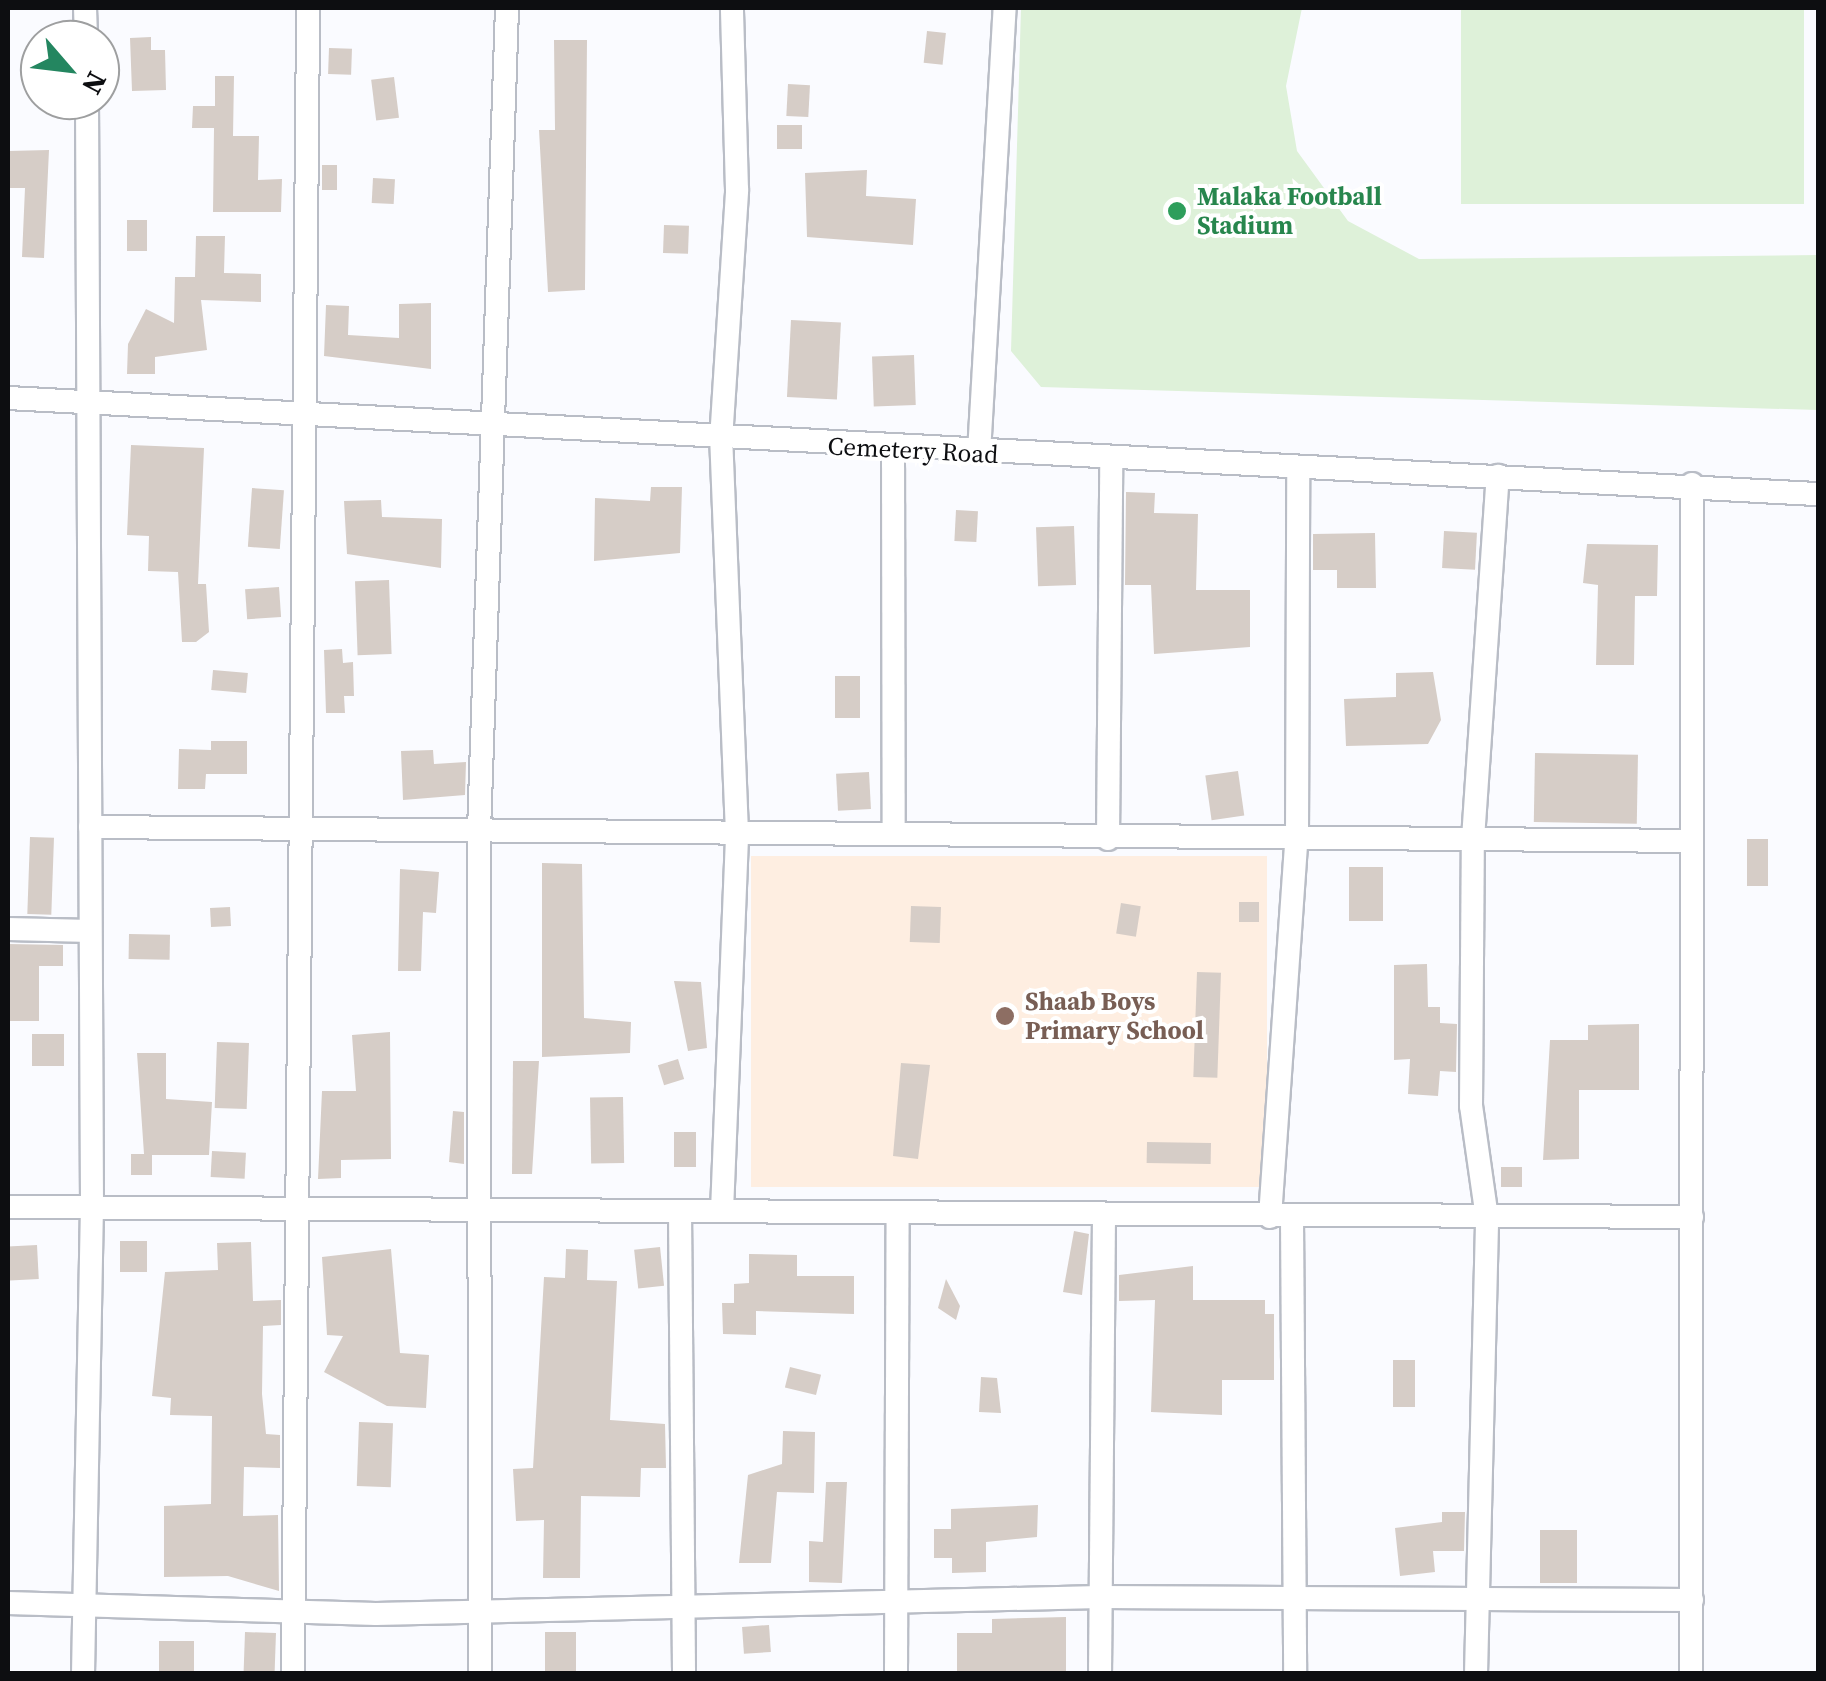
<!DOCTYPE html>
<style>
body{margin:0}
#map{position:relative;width:1826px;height:1681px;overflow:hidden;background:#fafbff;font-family:"Source Serif 4",serif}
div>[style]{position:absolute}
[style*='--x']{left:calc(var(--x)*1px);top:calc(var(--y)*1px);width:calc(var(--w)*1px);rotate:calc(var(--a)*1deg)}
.education>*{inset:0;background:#feeee1;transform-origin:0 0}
.green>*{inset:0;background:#def1d9;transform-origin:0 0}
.building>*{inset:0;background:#d6cdc7;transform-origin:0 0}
.roads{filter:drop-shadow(2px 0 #b9bdc6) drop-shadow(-2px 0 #b9bdc6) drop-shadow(0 2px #b9bdc6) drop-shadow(0 -2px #b9bdc6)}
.street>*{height:22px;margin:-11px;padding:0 11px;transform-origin:11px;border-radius:11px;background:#fff}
.dots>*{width:28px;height:28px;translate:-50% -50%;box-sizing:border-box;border:5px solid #fff;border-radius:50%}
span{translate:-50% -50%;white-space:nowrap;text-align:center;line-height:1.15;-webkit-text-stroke:8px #fff;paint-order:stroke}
.leisure-label{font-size:25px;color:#27864d;font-weight:700}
.left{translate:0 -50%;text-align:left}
.street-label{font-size:25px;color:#0d0e11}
.education-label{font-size:25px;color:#785e54;font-weight:700}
.frame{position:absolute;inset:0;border:10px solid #0d0e11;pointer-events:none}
.north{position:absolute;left:20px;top:20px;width:100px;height:100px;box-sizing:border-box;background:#fff;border:2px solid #9e9fa0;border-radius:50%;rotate:118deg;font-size:28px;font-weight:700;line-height:40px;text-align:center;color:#0d0e11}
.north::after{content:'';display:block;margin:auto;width:35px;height:45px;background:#248660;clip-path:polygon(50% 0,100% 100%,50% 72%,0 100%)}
</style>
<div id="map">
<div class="education">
<i style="left:751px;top:856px;width:516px;height:331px"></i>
</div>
<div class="green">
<i style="clip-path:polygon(1021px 8px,1302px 8px,1286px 86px,1297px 151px,1348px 221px,1419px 259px,1818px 255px,1818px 410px,1041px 387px,1011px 351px)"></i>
<i style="left:1461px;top:8px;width:343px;height:196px"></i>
</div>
<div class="building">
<i style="left:927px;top:31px;width:19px;height:32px;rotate:6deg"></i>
<i style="clip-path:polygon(151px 37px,151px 50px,165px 50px,166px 90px,132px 91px,130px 38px)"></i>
<i style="clip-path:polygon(554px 40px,587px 40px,585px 290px,548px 292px,539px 130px,555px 130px)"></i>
<i style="left:329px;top:48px;width:23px;height:26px;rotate:2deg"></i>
<i style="clip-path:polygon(215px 76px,234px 76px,233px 136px,259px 136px,258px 180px,282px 179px,281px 212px,213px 212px,214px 128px,192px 128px,193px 106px,215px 106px)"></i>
<i style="left:394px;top:77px;width:41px;height:23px;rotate:83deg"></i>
<i style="left:788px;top:84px;width:22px;height:32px;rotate:3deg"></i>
<i style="left:777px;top:125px;width:25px;height:24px"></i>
<i style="clip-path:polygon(49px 150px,44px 258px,22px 257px,25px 188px,8px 188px,8px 151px)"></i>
<i style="left:322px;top:165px;width:15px;height:25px"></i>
<i style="clip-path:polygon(867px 170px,866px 196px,916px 199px,913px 245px,807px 237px,805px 173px)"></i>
<i style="left:373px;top:178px;width:22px;height:25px;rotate:3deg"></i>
<i style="left:127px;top:220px;width:20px;height:31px"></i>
<i style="left:664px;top:225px;width:25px;height:28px;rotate:2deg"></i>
<i style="clip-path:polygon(196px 236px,225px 236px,224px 273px,261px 274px,261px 302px,201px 300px,207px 350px,155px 357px,155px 374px,127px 374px,128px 344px,146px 309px,174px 323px,175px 277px,195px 277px)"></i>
<i style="clip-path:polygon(431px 303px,431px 369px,324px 356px,326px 305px,349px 306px,348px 335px,399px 338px,399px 304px)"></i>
<i style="left:791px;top:320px;width:50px;height:77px;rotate:3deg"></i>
<i style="left:914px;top:355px;width:50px;height:42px;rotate:88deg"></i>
<i style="clip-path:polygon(131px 445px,204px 448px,198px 584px,206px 584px,209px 632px,196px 642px,182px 642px,178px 572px,148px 571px,149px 536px,127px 535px)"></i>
<i style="clip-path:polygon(651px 487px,682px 487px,680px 553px,594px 561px,595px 498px,650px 501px)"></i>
<i style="left:252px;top:488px;width:32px;height:59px;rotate:4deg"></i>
<i style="clip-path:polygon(1126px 492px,1155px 493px,1154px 513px,1198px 514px,1196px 590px,1250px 590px,1250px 647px,1154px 654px,1151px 585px,1125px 585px)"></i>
<i style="clip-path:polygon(381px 500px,382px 517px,442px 519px,441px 568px,347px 554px,344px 501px)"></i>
<i style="left:956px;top:510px;width:22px;height:31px;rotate:3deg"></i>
<i style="left:1074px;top:526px;width:59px;height:38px;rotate:88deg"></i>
<i style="left:1444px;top:531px;width:33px;height:37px;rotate:3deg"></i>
<i style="clip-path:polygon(1375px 533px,1376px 588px,1337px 588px,1337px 570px,1313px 570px,1313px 534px)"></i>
<i style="clip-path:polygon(1587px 544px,1658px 545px,1657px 596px,1635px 596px,1634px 665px,1596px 665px,1598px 585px,1583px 583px)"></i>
<i style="left:389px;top:580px;width:74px;height:34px;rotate:88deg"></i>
<i style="left:279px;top:587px;width:30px;height:34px;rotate:86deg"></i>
<i style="clip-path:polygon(342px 649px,343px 663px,353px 662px,354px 696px,344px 696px,345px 713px,326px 713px,324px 650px)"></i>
<i style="left:213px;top:670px;width:35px;height:20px;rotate:5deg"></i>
<i style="clip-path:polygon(1433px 672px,1441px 720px,1428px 744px,1346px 746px,1344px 699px,1396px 697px,1396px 673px)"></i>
<i style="left:835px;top:676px;width:25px;height:42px"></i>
<i style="clip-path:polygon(211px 741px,247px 741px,247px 774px,206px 774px,205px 789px,178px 789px,179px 749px,211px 750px)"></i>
<i style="clip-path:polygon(433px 750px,434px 764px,466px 762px,465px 795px,403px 800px,401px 751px)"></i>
<i style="left:1535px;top:753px;width:103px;height:69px;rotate:1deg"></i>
<i style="left:1238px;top:771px;width:45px;height:33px;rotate:82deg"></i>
<i style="left:869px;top:772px;width:37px;height:33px;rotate:87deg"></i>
<i style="left:30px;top:837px;width:24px;height:77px;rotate:2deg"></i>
<i style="left:1747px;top:839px;width:21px;height:47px"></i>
<i style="clip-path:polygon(542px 863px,582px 864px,584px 1018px,631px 1022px,630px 1053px,542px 1057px)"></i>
<i style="left:1349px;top:867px;width:34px;height:54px"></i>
<i style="clip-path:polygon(400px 869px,439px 872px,436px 913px,423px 912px,421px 971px,398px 971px)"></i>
<i style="left:1239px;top:902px;width:20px;height:20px"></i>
<i style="left:1121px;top:903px;width:20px;height:31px;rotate:9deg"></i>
<i style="left:911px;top:906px;width:30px;height:36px;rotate:2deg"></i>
<i style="left:230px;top:907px;width:19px;height:20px;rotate:87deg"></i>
<i style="left:129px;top:934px;width:41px;height:25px;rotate:1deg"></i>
<i style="clip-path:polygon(8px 944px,63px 945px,63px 966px,39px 966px,39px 1021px,8px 1021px)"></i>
<i style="clip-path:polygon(1427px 964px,1428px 1007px,1440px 1007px,1440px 1023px,1457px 1024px,1456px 1072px,1440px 1071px,1438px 1096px,1408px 1094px,1410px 1059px,1394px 1060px,1394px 965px)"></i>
<i style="left:1197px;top:972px;width:24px;height:105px;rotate:2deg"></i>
<i style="clip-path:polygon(674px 981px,701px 982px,707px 1048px,688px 1051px)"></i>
<i style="clip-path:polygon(1639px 1024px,1639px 1090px,1579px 1090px,1579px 1159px,1543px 1160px,1550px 1040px,1588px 1040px,1588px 1025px)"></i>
<i style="clip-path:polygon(390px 1032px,391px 1159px,341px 1160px,341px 1178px,318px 1179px,322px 1091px,356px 1091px,352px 1035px)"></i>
<i style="left:64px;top:1034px;width:32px;height:32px;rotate:90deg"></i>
<i style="left:217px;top:1042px;width:32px;height:66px;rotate:2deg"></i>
<i style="clip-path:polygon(137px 1053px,166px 1053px,166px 1099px,212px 1102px,209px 1155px,152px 1155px,152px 1175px,131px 1175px,131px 1154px,144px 1154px)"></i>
<i style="left:678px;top:1059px;width:21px;height:21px;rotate:73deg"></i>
<i style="clip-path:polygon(513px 1061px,539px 1061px,532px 1174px,512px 1174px)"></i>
<i style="clip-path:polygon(901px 1063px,930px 1065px,918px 1159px,893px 1156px)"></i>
<i style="left:623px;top:1097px;width:66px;height:33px;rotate:89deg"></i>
<i style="clip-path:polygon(453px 1111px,464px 1112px,464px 1164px,449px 1162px)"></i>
<i style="left:674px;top:1132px;width:22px;height:35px"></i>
<i style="left:1147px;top:1142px;width:64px;height:21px;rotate:1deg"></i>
<i style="left:212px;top:1151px;width:34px;height:26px;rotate:3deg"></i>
<i style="left:1501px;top:1167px;width:21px;height:20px"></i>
<i style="clip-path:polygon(1074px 1231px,1089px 1234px,1082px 1295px,1063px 1292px)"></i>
<i style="left:147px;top:1241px;width:31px;height:27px;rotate:90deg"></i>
<i style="clip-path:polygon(251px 1242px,253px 1301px,281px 1300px,281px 1325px,263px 1326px,262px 1394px,266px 1434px,280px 1435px,280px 1468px,244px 1467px,243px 1516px,278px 1515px,279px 1591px,228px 1576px,164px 1577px,164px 1506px,211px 1504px,212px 1416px,170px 1415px,171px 1398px,152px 1396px,165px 1272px,218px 1270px,217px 1243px)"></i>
<i style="left:37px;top:1245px;width:34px;height:29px;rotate:87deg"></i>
<i style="left:660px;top:1247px;width:39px;height:26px;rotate:84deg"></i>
<i style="clip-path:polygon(391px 1249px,400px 1353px,429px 1355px,426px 1408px,387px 1406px,324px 1372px,343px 1336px,327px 1335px,322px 1257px)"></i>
<i style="clip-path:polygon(566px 1249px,588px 1250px,587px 1280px,617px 1281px,610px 1420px,665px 1424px,666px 1468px,641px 1468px,640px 1497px,581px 1496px,580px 1578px,543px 1578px,544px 1520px,516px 1521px,513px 1469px,533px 1468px,544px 1277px,565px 1278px)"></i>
<i style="clip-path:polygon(749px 1254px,797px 1255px,797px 1276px,854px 1276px,854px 1314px,756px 1311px,756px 1335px,723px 1334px,722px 1303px,734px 1303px,734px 1284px,749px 1283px)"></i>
<i style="clip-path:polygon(1193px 1266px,1193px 1300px,1265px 1300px,1265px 1314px,1274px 1314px,1274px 1380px,1222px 1380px,1222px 1415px,1151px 1412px,1155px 1300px,1119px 1301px,1119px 1275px)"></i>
<i style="clip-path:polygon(946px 1279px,960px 1306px,956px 1320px,938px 1308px)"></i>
<i style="left:1415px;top:1360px;width:47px;height:22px;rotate:90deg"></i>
<i style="left:790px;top:1367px;width:32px;height:21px;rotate:14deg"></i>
<i style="clip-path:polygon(981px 1377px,997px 1378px,1001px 1413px,979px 1412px)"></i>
<i style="left:359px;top:1422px;width:34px;height:64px;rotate:2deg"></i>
<i style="clip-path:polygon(783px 1431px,815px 1432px,814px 1493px,777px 1492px,771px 1563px,739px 1563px,748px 1475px,782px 1464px)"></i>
<i style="clip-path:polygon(826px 1482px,847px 1482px,842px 1583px,809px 1582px,809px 1541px,823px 1542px)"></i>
<i style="clip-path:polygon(1038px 1505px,1037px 1537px,986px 1542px,986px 1572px,952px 1573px,952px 1558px,934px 1558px,934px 1529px,951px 1529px,951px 1509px)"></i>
<i style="clip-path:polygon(1442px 1512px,1465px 1512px,1464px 1551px,1433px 1551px,1435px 1572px,1400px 1576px,1395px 1528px,1442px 1522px)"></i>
<i style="left:1540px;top:1530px;width:37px;height:53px"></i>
<i style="clip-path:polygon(1066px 1617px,1066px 1674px,957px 1674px,957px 1633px,992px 1633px,992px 1619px)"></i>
<i style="left:769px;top:1625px;width:27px;height:27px;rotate:86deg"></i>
<i style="left:245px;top:1632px;width:31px;height:42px;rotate:2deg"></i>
<i style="left:545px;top:1632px;width:31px;height:42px"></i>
<i style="left:159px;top:1641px;width:35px;height:33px"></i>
</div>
<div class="roads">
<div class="street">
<i style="--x:85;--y:8;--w:32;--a:88"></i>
<i style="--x:8;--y:398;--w:1813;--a:3.04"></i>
<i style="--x:893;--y:449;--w:384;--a:89.9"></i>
<i style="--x:979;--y:453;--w:446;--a:-86.7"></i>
<i style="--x:90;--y:827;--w:1602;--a:0.5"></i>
<i style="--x:1108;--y:839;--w:380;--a:-89.5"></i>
<i style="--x:8;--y:929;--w:82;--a:1.4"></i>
<i style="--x:8;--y:1207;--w:1684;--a:0.34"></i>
<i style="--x:722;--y:1211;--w:378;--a:-87.7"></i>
<i style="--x:737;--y:833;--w:393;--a:-92.3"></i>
<i style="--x:721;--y:440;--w:251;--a:-86.3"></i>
<i style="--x:737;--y:190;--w:182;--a:-91.6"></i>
<i style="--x:680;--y:1212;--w:462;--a:89.5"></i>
<i style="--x:1270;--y:1217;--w:383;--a:-86"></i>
<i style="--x:1297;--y:835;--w:368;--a:-89.8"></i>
<i style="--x:1292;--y:1219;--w:455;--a:89.6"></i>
<i style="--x:8;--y:1603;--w:368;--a:1.7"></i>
<i style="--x:376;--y:1614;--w:724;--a:-1.35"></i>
<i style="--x:1100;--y:1597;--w:592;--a:0.29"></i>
<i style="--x:83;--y:1674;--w:470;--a:-88.9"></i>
<i style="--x:92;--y:1204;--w:1104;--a:-90.26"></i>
<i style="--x:293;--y:1674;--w:1666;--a:-89.48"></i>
<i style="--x:480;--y:1674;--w:843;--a:-90.07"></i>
<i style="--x:479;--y:831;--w:823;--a:-88.05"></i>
<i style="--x:896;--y:1674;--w:460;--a:-89.8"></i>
<i style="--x:1100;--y:1674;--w:457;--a:-89.5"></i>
<i style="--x:1476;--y:1674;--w:456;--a:-88.6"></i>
<i style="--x:1487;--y:1218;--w:113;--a:-98.1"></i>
<i style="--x:1471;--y:1106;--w:267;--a:-89.6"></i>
<i style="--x:1473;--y:839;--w:364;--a:-86.1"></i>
<i style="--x:1691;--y:1674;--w:1190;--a:-89.95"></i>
</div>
</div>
<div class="dots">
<i style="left:1177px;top:211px;background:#2e9e5b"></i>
<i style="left:1005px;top:1016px;background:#8d6e63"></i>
</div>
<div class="leisure-label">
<span class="left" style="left:1197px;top:211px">Malaka Football<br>Stadium</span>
</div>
<div class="street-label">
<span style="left:913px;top:450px;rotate:3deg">Cemetery Road</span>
</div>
<div class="education-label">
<span class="left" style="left:1025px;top:1016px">Shaab Boys<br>Primary School</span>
</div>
<div class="frame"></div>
<div class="north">N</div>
</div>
